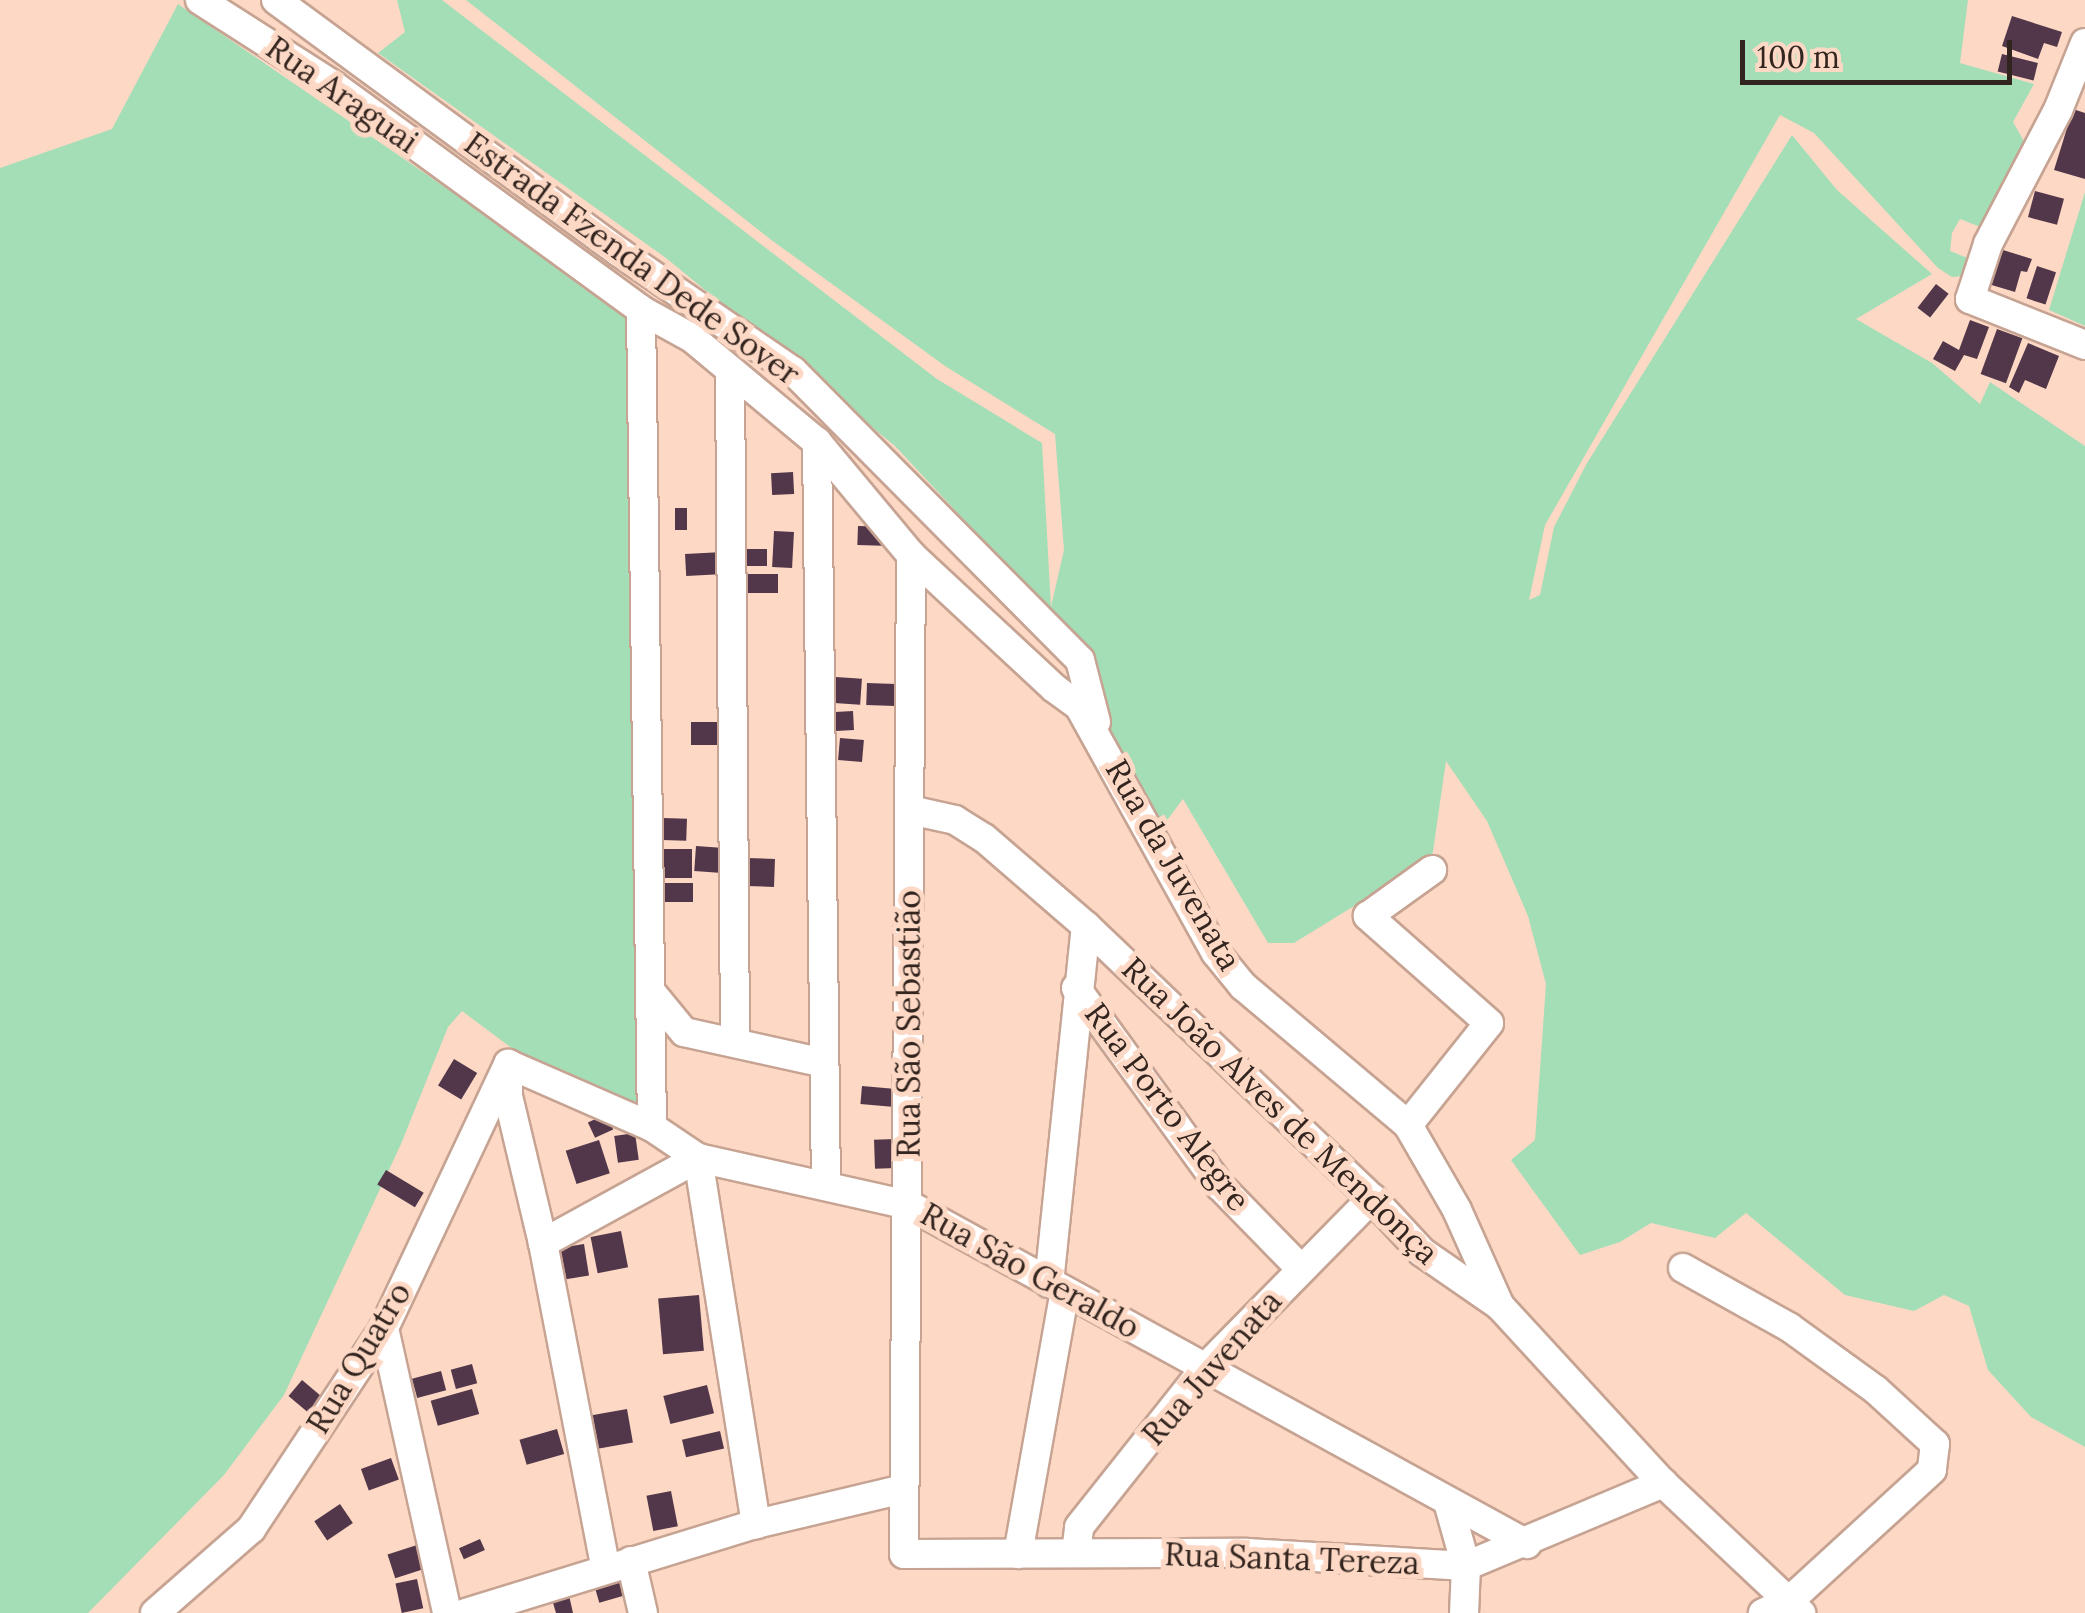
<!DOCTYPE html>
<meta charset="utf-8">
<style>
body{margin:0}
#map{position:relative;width:2085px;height:1613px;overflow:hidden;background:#fdd8c5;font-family:Lora,serif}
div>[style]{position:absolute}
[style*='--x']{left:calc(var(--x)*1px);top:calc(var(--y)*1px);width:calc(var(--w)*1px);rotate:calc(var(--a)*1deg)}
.green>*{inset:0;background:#a4deb7}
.building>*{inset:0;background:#52374a;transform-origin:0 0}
.roads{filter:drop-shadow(2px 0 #c6a392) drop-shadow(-2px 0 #c6a392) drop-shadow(0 2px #c6a392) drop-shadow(0 -2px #c6a392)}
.minor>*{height:28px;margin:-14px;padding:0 14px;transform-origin:14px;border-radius:14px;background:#fff}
span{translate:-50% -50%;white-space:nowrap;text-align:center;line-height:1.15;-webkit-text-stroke:10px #fdd8c5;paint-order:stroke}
.street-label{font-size:32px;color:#32241e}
.scale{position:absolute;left:1740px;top:40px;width:272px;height:45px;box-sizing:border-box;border:5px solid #32241e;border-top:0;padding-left:12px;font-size:30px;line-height:35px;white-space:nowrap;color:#32241e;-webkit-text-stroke:8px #fdd8c5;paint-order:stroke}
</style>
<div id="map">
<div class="green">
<i style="clip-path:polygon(397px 0,442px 0,937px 379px,1042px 443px,1051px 607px,1064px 550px,1055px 434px,945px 366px,770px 239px,466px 0,1968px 0,1960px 63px,2034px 84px,2013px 122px,2029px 150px,1983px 228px,1960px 219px,1952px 233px,1950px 251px,1973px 260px,1964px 276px,1952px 277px,1938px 268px,1814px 133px,1780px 115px,1545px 525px,1529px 600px,1540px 595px,1554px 527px,1587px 463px,1792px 135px,1837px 190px,1932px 274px,1856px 319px,1932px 363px,1980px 404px,1990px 382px,2085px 446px,2085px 1447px,2031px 1417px,1988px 1370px,1969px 1306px,1944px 1295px,1914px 1311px,1845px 1295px,1746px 1213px,1715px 1238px,1651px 1223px,1620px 1242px,1580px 1255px,1511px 1160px,1535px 1140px,1546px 984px,1528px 916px,1487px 821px,1446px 761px,1432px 858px,1294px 943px,1268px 943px,1183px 799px,1158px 832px,1050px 612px,895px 446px,666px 258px,378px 53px,405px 32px)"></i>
<i style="clip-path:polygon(178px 4px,633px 316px,641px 1116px,529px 1061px,462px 1011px,448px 1027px,401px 1144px,284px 1395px,224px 1475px,88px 1613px,0 1613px,0 168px,112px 129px)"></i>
<i style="clip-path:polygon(2085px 192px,2085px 326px,2049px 310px)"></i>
</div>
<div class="building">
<i style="clip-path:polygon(2012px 16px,2062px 32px,2057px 47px,2044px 43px,2038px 59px,2002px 46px)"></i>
<i style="left:2002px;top:54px;width:37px;height:18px;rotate:14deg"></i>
<i style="clip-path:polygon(2073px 109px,2085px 113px,2085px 179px,2054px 170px)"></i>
<i style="left:2035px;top:191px;width:30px;height:27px;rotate:15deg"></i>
<i style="clip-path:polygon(2003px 250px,2032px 259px,2027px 272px,2021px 271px,2015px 292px,1985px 283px,1993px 256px,2000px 258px)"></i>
<i style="left:2037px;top:266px;width:20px;height:34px;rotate:18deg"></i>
<i style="left:1936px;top:284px;width:16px;height:30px;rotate:38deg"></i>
<i style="clip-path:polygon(1970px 320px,1989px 327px,1977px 359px,1964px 355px,1955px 371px,1933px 359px,1943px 341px,1959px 350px)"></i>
<i style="left:1997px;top:329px;width:27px;height:48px;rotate:20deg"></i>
<i style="clip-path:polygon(2028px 343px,2059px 356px,2046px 389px,2025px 380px,2019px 393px,2009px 387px)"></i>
<i style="left:793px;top:472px;width:22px;height:22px;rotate:87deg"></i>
<i style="left:675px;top:508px;width:12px;height:22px"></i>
<i style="left:858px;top:526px;width:25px;height:19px;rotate:2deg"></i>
<i style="left:774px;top:531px;width:20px;height:36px;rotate:3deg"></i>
<i style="left:745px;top:549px;width:22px;height:17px"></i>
<i style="left:723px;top:552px;width:22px;height:38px;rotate:87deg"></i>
<i style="left:745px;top:574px;width:33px;height:19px"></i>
<i style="left:836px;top:677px;width:26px;height:26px;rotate:4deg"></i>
<i style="left:867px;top:683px;width:29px;height:22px;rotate:2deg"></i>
<i style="left:853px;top:711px;width:19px;height:18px;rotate:87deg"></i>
<i style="left:691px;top:722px;width:32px;height:23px"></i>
<i style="left:840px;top:738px;width:24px;height:22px;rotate:5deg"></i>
<i style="left:663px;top:818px;width:24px;height:22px;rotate:2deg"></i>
<i style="left:696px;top:846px;width:28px;height:25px;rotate:4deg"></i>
<i style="left:660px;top:849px;width:32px;height:29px"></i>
<i style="left:747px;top:858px;width:28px;height:28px;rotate:2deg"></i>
<i style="left:660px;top:883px;width:33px;height:19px"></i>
<i style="left:454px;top:1059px;width:27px;height:31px;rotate:31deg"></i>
<i style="left:862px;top:1086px;width:37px;height:18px;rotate:5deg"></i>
<i style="left:606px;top:1114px;width:17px;height:20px;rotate:65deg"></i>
<i style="left:635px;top:1133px;width:27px;height:21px;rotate:82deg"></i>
<i style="left:895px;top:1139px;width:29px;height:21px;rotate:88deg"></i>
<i style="left:599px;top:1140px;width:35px;height:35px;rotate:72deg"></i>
<i style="left:386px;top:1170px;width:44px;height:17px;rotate:31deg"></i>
<i style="left:621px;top:1231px;width:37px;height:31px;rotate:79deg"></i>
<i style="left:584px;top:1244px;width:32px;height:28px;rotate:81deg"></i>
<i style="left:699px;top:1295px;width:56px;height:41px;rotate:85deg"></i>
<i style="left:472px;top:1364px;width:20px;height:22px;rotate:75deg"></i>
<i style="left:441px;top:1371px;width:20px;height:30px;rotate:75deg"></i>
<i style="left:302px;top:1380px;width:26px;height:21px;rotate:40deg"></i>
<i style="left:707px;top:1385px;width:29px;height:45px;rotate:76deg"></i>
<i style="left:472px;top:1389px;width:26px;height:43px;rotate:74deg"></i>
<i style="left:627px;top:1409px;width:34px;height:40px;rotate:80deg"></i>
<i style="left:557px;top:1429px;width:26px;height:39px;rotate:74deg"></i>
<i style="left:720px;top:1431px;width:18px;height:39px;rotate:77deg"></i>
<i style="left:391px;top:1458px;width:23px;height:32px;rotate:70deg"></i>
<i style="left:671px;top:1491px;width:36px;height:25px;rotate:79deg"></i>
<i style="left:340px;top:1504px;width:23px;height:31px;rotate:56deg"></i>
<i style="left:480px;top:1539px;width:12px;height:23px;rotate:66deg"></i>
<i style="left:417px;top:1545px;width:25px;height:31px;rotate:72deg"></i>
<i style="left:620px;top:1577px;width:19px;height:27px;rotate:74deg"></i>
<i style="left:417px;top:1579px;width:30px;height:22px;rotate:78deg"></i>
<i style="clip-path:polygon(568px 1591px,573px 1613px,556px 1613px,551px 1596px)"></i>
</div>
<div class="roads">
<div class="minor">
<i style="--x:200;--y:0;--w:158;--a:32.6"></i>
<i style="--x:333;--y:85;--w:381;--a:36.1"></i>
<i style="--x:641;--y:310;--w:58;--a:28.8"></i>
<i style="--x:692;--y:338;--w:163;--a:39.8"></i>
<i style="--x:817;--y:442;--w:147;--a:50.2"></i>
<i style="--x:911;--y:555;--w:195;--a:42.9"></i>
<i style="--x:1054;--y:688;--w:31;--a:36"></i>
<i style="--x:1079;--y:706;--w:282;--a:61"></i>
<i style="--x:1216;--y:953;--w:43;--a:50.7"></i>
<i style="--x:1243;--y:986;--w:216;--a:40.1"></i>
<i style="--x:1408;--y:1125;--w:98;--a:60"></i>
<i style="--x:1457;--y:1210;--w:105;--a:65.9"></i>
<i style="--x:276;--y:0;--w:426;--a:36.3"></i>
<i style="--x:619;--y:252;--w:211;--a:34.4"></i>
<i style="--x:793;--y:371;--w:407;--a:45.2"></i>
<i style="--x:1080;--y:660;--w:64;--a:75.5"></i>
<i style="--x:2085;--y:43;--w:72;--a:111.9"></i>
<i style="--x:2058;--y:110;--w:151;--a:117.6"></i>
<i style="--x:1988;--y:244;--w:58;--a:108.1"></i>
<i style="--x:1970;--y:299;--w:124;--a:21.8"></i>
<i style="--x:641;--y:310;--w:817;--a:89.23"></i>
<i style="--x:730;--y:372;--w:669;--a:89.57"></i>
<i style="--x:817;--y:442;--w:744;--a:89.31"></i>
<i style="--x:911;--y:555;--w:999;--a:90.4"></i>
<i style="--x:904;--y:1554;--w:343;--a:-0.2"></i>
<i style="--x:1247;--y:1553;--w:219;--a:3.4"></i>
<i style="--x:1466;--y:1566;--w:214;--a:-22.8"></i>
<i style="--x:910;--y:810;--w:46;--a:12.5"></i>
<i style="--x:955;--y:820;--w:34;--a:32"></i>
<i style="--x:984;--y:838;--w:135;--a:40.8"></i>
<i style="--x:1086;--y:926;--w:395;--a:43.6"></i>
<i style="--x:1372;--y:1198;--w:74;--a:47.2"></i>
<i style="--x:1422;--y:1252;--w:95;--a:34.7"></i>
<i style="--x:1500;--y:1306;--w:241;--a:47.4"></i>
<i style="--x:1663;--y:1483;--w:190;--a:43.3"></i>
<i style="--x:1076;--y:988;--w:245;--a:54"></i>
<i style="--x:1220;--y:1186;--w:115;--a:45.7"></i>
<i style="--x:651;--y:992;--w:52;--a:50.5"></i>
<i style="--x:684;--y:1032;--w:143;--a:12.5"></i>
<i style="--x:508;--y:1064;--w:157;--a:23.6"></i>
<i style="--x:652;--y:1127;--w:55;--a:34"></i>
<i style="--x:698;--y:1158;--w:216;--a:12.6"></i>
<i style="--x:909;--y:1205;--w:705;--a:28.75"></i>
<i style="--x:508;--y:1071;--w:25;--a:90"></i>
<i style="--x:508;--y:1096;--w:151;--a:76.6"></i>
<i style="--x:543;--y:1243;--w:332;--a:79.1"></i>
<i style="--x:1408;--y:1125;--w:130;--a:-51.5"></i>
<i style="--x:1489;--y:1023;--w:162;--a:-138.5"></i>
<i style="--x:1368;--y:916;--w:79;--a:-35.7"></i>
<i style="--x:543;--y:1243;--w:177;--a:-28.7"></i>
<i style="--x:698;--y:1158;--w:371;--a:81"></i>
<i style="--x:1683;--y:1268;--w:121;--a:29.1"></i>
<i style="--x:1789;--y:1327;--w:107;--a:35.9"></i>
<i style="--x:1876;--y:1390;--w:80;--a:42.5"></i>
<i style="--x:1935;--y:1444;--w:26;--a:97"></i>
<i style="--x:1932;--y:1470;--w:194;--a:137.5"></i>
<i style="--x:1789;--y:1601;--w:29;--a:155"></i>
<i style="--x:1049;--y:1283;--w:359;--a:-84.1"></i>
<i style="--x:384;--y:1328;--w:292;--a:77.5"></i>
<i style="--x:1448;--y:1502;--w:66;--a:74.3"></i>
<i style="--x:1466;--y:1566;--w:47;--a:92.4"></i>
<i style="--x:1076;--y:1553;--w:26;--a:-83"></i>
<i style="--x:1079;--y:1527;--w:204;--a:-51.6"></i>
<i style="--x:1206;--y:1367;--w:237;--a:-45.5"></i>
<i style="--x:1018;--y:1554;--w:267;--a:-79.9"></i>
<i style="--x:631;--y:1561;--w:53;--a:77"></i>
<i style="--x:155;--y:1613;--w:128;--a:-41.2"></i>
<i style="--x:251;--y:1529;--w:241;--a:-56.5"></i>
<i style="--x:384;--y:1328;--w:292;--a:-64.8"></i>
<i style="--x:466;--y:1613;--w:303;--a:-17.1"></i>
<i style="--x:756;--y:1524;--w:151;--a:-13.4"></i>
</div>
</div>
<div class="street-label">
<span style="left:342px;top:95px;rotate:35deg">Rua Araguai</span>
<span style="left:632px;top:259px;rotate:36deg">Estrada Fzenda Dede Sover</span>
<span style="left:1173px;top:865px;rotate:60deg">Rua da Juvenata</span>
<span style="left:909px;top:1024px;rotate:-90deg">Rua São Sebastião</span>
<span style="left:1167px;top:1107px;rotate:53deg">Rua Porto Alegre</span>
<span style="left:1280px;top:1111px;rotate:44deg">Rua João Alves de Mendonça</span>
<span style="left:1030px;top:1271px;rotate:29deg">Rua São Geraldo</span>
<span style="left:359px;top:1358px;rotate:-59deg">Rua Quatro</span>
<span style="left:1212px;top:1368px;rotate:-49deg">Rua Juvenata</span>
<span style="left:1292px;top:1559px;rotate:2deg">Rua Santa Tereza</span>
</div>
<div class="scale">100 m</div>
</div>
